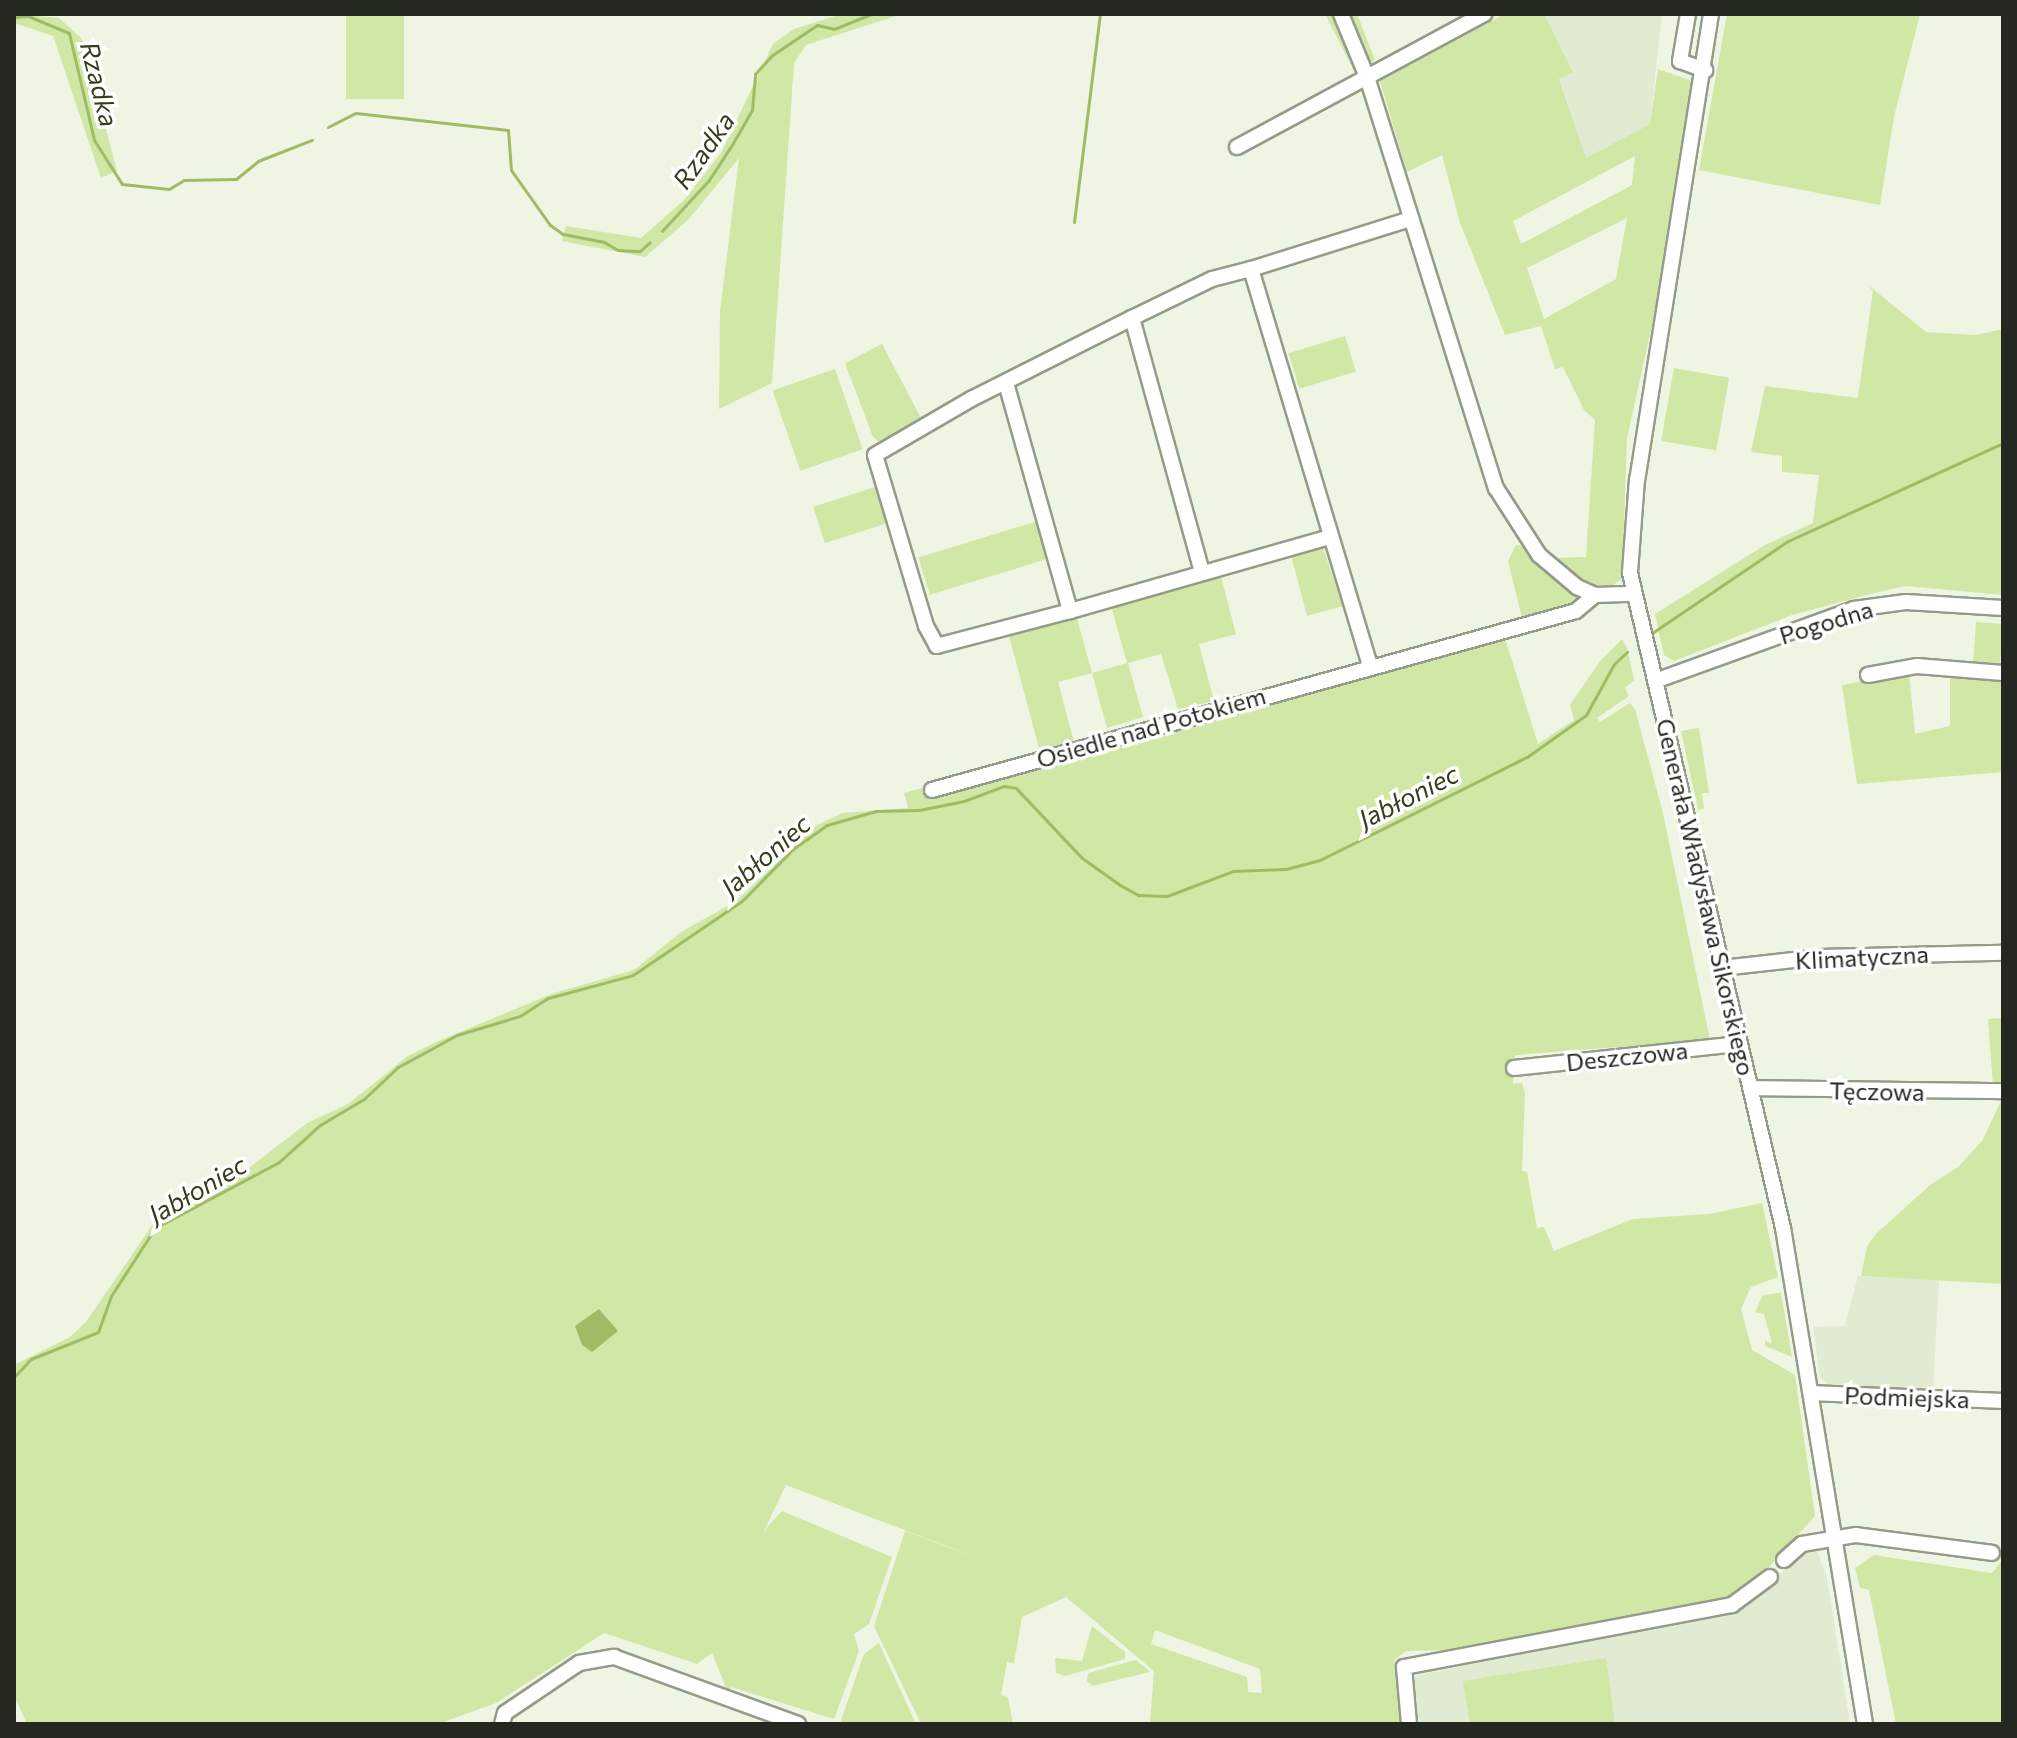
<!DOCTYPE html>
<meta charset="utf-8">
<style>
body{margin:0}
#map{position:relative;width:2017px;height:1738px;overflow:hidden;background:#eef5e3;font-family:Commissioner,sans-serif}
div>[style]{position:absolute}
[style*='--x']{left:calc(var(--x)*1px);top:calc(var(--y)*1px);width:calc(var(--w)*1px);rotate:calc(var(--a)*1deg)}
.built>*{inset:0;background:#e1ebd2}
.green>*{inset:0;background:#d0e7a6;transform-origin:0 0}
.water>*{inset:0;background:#9fbc65}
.stream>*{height:3px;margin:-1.5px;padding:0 1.5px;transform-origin:1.5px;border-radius:1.5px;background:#9fbc65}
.roads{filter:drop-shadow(2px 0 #959b8a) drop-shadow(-2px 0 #959b8a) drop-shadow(0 2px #959b8a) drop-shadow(0 -2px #959b8a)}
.minor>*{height:14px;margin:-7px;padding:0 7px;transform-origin:7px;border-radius:7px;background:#fff}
span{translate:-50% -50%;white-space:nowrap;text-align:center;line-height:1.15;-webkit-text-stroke:7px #fff;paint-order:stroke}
.street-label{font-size:24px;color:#252821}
.water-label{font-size:26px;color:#323e1a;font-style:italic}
.frame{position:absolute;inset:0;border:16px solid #252821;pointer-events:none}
</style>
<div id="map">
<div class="built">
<i style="clip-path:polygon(1544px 14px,1662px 14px,1650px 124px,1586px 158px,1559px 78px,1573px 71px)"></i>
<i style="clip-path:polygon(1858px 1276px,1939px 1280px,1933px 1391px,1832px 1388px,1820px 1377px,1813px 1327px,1845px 1326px)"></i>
<i style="clip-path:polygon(1816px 1548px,1827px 1578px,1850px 1724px,1416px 1724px,1411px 1677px,1734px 1609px,1767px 1588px,1802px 1550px)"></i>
</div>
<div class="green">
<i style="clip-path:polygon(14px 14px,59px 18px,82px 39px,117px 171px,101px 178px,53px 36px,14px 23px)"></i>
<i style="left:346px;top:14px;width:58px;height:85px"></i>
<i style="clip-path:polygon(842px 14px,902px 14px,806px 45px,794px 63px,772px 383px,719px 409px,720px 312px,739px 158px,688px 220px,645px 257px,562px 241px,566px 226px,641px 238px,684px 200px,721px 153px,773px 44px,794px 29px)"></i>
<i style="clip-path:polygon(1325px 14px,1357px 14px,1375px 60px,1353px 69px)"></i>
<i style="clip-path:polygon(evenodd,1505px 14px,1544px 14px,1573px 72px,1559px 79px,1586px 158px,1650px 124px,1658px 69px,1692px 81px,1657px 303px,1627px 438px,1622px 579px,1613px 585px,1590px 585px,1551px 558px,1586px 557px,1595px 420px,1584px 410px,1563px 367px,1555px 369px,1541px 326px,1505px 335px,1460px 223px,1442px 155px,1407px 172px,1380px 81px,1505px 14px,1635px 156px,1632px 185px,1521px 244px,1513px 221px,1635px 156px,1505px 14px,1627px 218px,1616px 279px,1544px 319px,1527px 268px,1627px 218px)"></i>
<i style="clip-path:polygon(1727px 14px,1920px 14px,1894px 117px,1880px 205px,1699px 170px)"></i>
<i style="clip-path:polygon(1868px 285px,1926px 332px,1976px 335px,2003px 329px,2003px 595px,1906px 586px,1870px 594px,1792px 615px,1674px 661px,1664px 655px,1655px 614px,1765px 545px,1813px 523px,1819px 475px,1782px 472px,1782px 456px,1751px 452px,1765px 386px,1858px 398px,1873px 291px)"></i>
<i style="left:1345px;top:336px;width:37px;height:59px;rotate:73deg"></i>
<i style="clip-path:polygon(882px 344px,922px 420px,880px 443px,873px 437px,845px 363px)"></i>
<i style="left:1674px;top:368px;width:56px;height:74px;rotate:10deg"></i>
<i style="left:835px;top:369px;width:85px;height:66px;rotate:71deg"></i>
<i style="left:875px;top:487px;width:38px;height:65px;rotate:72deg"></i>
<i style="left:1038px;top:521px;width:39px;height:125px;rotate:73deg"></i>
<i style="clip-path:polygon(1516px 545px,1523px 546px,1583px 599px,1568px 609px,1522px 618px,1508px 561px)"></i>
<i style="clip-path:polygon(1323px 548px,1343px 606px,1307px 616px,1291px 555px)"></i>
<i style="clip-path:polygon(1220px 573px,1236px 634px,1199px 644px,1214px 701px,1178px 709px,1161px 654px,1128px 663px,1143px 717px,1107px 728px,1092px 673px,1058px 682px,1074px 742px,1040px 752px,1008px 632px,1076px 615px,1092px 673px,1127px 663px,1111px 606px)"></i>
<i style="left:1976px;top:622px;width:27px;height:43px;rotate:4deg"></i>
<i style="clip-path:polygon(evenodd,1504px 635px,1538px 744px,1574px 720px,1570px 705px,1600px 661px,1622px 639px,1627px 648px,1634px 680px,1625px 688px,1629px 696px,1597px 718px,1600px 722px,1630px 703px,1635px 709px,1663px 813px,1710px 1040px,1515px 1055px,1513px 1084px,1522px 1083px,1525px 1093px,1522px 1171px,1527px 1172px,1537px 1228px,1544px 1227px,1554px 1251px,1633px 1219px,1709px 1214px,1762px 1203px,1778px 1277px,1751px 1287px,1741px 1309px,1752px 1350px,1795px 1375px,1815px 1516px,1754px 1584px,1733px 1599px,1458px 1650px,1406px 1651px,1394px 1660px,1403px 1722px,1384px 1724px,1150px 1724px,1154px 1671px,1066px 1597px,1022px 1617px,1014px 1663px,1007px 1662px,1001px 1695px,1008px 1697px,1013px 1724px,921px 1724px,874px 1626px,905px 1531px,999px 1566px,786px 1485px,764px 1531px,782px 1511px,892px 1557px,869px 1624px,854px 1634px,859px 1651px,834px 1719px,731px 1687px,728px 1693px,712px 1653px,697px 1664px,604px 1633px,496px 1703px,438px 1724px,27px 1724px,14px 1695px,14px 1365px,70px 1337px,86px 1322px,166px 1205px,249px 1168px,307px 1123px,348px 1104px,408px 1056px,436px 1042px,554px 993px,634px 970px,681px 932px,736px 901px,817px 825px,842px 813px,908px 808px,904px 793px,929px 786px,1504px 635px,1155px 1630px,1260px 1669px,1262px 1693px,1248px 1692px,1247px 1677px,1151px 1644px,1155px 1630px)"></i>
<i style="clip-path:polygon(1909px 673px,1915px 734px,1950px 726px,1950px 674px,2003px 678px,2003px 772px,1857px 784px,1842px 685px)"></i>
<i style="clip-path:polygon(1699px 728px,1709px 793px,1702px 793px,1704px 809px,1698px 810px,1681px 731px)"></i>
<i style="clip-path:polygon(2003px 1018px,2003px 1085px,1993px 1085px,1988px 1019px)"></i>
<i style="clip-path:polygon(2003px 1097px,2003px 1284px,1861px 1276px,1867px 1246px,1876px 1234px,1930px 1185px,1958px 1167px,1982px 1141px)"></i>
<i style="clip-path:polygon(1781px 1293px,1792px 1357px,1765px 1346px,1765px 1341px,1772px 1343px,1764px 1314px,1755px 1312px,1763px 1295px)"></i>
<i style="clip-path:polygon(1874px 1555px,1992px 1573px,2003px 1559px,2003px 1724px,1896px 1724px,1869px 1590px,1860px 1588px,1855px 1568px)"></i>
<i style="clip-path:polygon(1092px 1626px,1125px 1652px,1125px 1659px,1065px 1676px,1056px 1673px,1055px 1658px,1082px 1661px)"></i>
<i style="clip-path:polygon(879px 1643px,888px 1663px,916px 1724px,840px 1723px,864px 1654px)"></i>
<i style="clip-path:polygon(1606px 1658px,1615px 1724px,1470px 1724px,1463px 1681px)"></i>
<i style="clip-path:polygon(1136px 1660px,1150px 1672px,1092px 1686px,1087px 1681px,1088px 1673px)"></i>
</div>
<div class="water">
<i style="clip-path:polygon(599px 1309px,618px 1331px,592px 1352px,582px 1345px,575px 1326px)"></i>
</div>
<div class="stream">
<i style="--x:14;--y:17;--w:14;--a:-4"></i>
<i style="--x:28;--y:16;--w:44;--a:22.5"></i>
<i style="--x:69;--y:33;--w:110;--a:76.8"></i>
<i style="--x:94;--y:140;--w:52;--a:57.5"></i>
<i style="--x:122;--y:184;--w:47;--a:6.1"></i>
<i style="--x:169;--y:189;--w:17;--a:-31"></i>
<i style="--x:184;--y:180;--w:52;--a:-1.1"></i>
<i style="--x:236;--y:179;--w:28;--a:-39"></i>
<i style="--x:258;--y:161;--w:58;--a:-21.3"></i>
<i style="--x:328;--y:127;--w:31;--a:-27"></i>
<i style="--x:356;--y:113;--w:153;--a:6.4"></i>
<i style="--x:508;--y:130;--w:40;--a:85.7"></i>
<i style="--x:511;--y:170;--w:67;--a:54.7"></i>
<i style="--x:550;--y:225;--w:16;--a:35"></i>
<i style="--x:563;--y:234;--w:42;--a:11"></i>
<i style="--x:604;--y:242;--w:16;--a:30"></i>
<i style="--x:618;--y:250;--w:22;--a:3"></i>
<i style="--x:640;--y:251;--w:13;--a:-42"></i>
<i style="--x:1074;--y:222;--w:210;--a:-82.9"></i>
<i style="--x:662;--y:231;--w:69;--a:-47.3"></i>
<i style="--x:709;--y:180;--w:44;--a:-57"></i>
<i style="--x:733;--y:143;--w:38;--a:-60"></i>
<i style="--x:752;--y:110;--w:36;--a:-85"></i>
<i style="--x:755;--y:74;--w:24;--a:-48"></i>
<i style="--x:771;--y:56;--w:55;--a:-34"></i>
<i style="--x:817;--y:25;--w:17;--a:13"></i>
<i style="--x:834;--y:29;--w:40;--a:-22"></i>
<i style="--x:1652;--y:633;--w:164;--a:-34.1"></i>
<i style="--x:1788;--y:541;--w:236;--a:-24.5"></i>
<i style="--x:14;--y:1377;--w:25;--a:-47"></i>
<i style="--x:31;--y:1359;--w:72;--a:-21.9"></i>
<i style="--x:98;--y:1332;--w:38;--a:-70"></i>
<i style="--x:111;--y:1296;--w:81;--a:-57.1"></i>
<i style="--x:155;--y:1228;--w:140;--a:-28"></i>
<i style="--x:279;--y:1162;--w:55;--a:-42.1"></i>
<i style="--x:320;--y:1125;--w:51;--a:-30.6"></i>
<i style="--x:364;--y:1099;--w:47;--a:-43.3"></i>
<i style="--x:398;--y:1067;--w:67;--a:-28.5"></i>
<i style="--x:457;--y:1035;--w:66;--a:-16.8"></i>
<i style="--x:520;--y:1016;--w:33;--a:-33"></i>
<i style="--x:548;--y:998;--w:88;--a:-15.1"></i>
<i style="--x:633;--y:975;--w:132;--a:-34.2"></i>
<i style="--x:742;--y:901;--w:73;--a:-45.6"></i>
<i style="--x:793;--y:849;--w:42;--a:-35.2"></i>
<i style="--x:827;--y:825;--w:51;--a:-15.9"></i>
<i style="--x:876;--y:811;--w:43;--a:-1.3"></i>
<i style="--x:919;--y:810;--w:46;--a:-11.3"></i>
<i style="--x:964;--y:801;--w:43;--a:-20.6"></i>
<i style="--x:1004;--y:786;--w:12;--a:9"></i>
<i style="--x:1016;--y:788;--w:96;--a:46.7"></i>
<i style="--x:1082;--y:858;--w:47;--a:35.4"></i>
<i style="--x:1120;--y:885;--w:21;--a:29"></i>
<i style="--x:1138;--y:895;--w:29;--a:2"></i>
<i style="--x:1167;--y:896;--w:71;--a:-20.7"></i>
<i style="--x:1233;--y:871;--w:53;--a:-2.2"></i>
<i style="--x:1286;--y:869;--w:35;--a:-15"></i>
<i style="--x:1320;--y:860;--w:231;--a:-26.5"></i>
<i style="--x:1527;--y:757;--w:72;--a:-35.4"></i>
<i style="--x:1586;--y:715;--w:58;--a:-61.2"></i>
<i style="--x:1614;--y:664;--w:18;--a:-43"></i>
</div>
<div class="roads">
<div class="minor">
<i style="--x:1341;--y:14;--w:68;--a:67.6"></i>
<i style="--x:1367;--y:77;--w:431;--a:72.6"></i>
<i style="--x:1496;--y:488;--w:80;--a:57.3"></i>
<i style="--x:1539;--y:555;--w:50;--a:40.1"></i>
<i style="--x:1577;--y:587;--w:20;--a:24"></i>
<i style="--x:1595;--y:595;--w:38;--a:-2"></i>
<i style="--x:1688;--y:14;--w:48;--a:99.7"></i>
<i style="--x:1680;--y:61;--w:27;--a:20"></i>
<i style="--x:1711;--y:14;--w:471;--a:99"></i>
<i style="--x:1637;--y:479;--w:94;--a:94.3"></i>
<i style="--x:1630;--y:573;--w:673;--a:76.85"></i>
<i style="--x:1783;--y:1228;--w:503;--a:80.61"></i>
<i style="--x:1237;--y:147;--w:281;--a:-28.3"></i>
<i style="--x:1251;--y:269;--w:168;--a:-17.4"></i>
<i style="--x:1132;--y:318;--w:260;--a:74.6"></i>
<i style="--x:1006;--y:383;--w:237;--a:74.3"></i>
<i style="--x:1070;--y:611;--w:269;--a:-15.9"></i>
<i style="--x:1070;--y:611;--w:138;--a:165.3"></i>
<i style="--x:937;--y:646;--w:23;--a:-119"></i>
<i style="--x:926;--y:626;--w:178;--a:-106.6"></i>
<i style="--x:875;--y:455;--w:113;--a:-30.2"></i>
<i style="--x:973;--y:398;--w:178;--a:-26.7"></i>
<i style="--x:1132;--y:318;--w:89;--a:-26"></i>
<i style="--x:1212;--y:279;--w:40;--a:-14.4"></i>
<i style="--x:1251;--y:269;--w:414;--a:73.3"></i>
<i style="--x:1868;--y:675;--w:50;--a:-10.4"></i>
<i style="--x:1917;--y:666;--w:86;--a:4.7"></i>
<i style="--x:1655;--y:681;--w:212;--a:-19.9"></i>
<i style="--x:1854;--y:609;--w:52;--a:-7.7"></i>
<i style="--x:1906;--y:602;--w:97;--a:3.5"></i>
<i style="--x:932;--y:790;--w:668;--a:-15.53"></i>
<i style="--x:1576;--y:611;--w:25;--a:-40"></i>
<i style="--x:1722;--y:968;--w:99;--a:-6.4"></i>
<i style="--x:1820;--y:957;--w:183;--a:-1.3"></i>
<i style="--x:1514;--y:1068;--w:227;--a:-6.1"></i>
<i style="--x:1751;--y:1088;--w:252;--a:0.7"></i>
<i style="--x:1811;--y:1393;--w:192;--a:2.4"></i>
<i style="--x:1784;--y:1560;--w:24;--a:-42"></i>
<i style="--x:1802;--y:1544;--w:55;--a:-9.5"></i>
<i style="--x:1856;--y:1535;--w:137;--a:7.5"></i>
<i style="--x:502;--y:1724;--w:11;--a:-75"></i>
<i style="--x:505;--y:1713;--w:89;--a:-34"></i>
<i style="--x:579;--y:1663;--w:36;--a:-10"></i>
<i style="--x:614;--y:1657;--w:196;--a:20"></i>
<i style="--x:1409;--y:1724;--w:57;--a:-95"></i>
<i style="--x:1404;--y:1667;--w:334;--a:-10.7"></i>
<i style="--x:1732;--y:1605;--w:47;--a:-36.4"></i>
</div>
</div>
<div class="street-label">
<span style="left:1826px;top:622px;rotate:-17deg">Pogodna</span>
<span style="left:1151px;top:727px;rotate:-16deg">Osiedle nad Potokiem</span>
<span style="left:1706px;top:897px;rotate:77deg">Generała Władysława Sikorskiego</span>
<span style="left:1862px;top:957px;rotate:-3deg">Klimatyczna</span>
<span style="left:1627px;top:1056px;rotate:-6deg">Deszczowa</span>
<span style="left:1877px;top:1091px;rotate:1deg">Tęczowa</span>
<span style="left:1907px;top:1397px;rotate:2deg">Podmiejska</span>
</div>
<div class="water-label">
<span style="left:100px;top:84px;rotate:76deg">Rzadka</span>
<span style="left:703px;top:150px;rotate:-55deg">Rzadka</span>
<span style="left:1408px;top:796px;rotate:-27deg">Jabłoniec</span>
<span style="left:765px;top:855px;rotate:-41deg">Jabłoniec</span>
<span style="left:197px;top:1189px;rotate:-30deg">Jabłoniec</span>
</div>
<div class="frame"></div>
</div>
